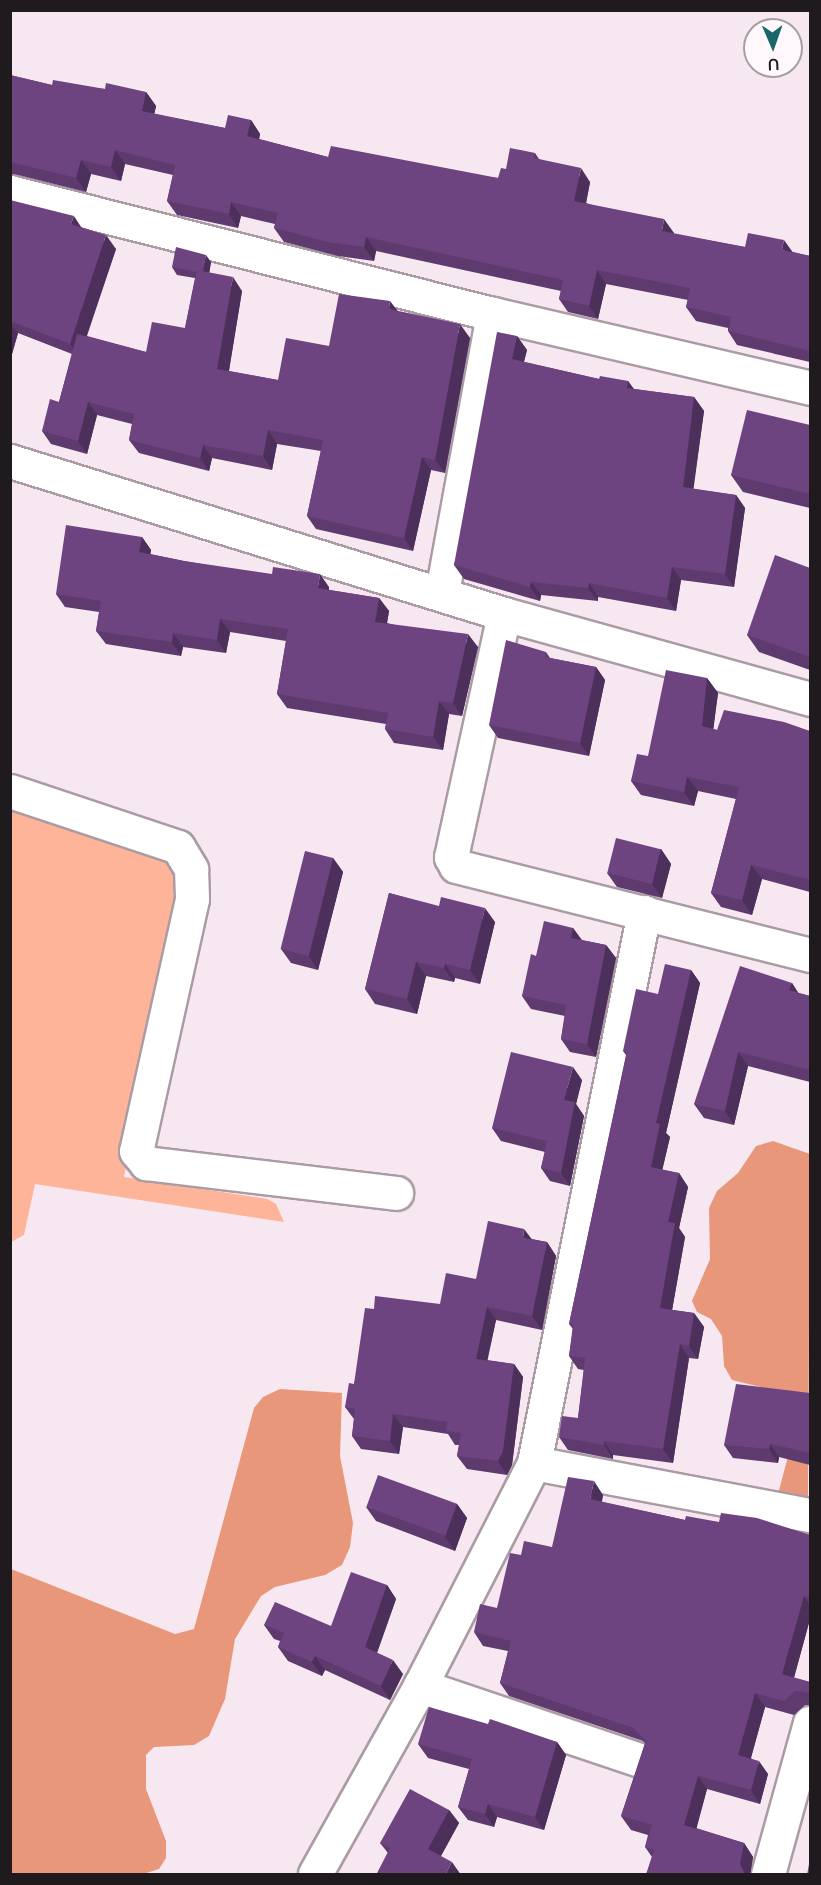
<!DOCTYPE html>
<style>
body{margin:0}
#map{position:relative;width:821px;height:1885px;overflow:hidden;background:#f7e7f0;font-family:"Nunito Sans",sans-serif}
div>[style]{position:absolute}
[style*='--x']{left:calc(var(--x)*1px);top:calc(var(--y)*1px);width:calc(var(--w)*1px);rotate:calc(var(--a)*1deg)}
.green>*{inset:0;background:#feb499}
.forest>*{inset:0;background:#e8977a}
.roads{filter:drop-shadow(2px 0 #aa9ba4) drop-shadow(-2px 0 #aa9ba4) drop-shadow(0 2px #aa9ba4) drop-shadow(0 -2px #aa9ba4)}
.street>*{height:33px;margin:-16.5px;padding:0 16.5px;transform-origin:16.5px;border-radius:16.5px;background:#fff}
.wall>*{inset:0;background:#5e3a6e}
.shaded-wall>*{inset:0;background:#4c2f5a}
.building>*{inset:0;background:#6d4380;transform-origin:0 0}
span{translate:-50% -50%;white-space:nowrap;text-align:center;line-height:1.15;-webkit-text-stroke:6px #fef7fb;paint-order:stroke}
.frame{position:absolute;inset:0;border:12px solid #1f1a1d;pointer-events:none}
.north{position:absolute;left:743px;top:18px;width:60px;height:60px;box-sizing:border-box;background:#fef7fb;border:2px solid #a59fa2;border-radius:50%;rotate:178deg;font-size:16px;font-weight:700;line-height:24px;text-align:center;color:#1f1a1d}
.north::after{content:'';display:block;margin:auto;width:21px;height:27px;background:#1a676b;clip-path:polygon(50% 0,100% 100%,50% 72%,0 100%)}
</style>
<div id="map">
<div class="green">
<i style="clip-path:polygon(10px 799px,167px 847px,185px 868px,124px 1177px,267px 1199px,276px 1204px,284px 1222px,35px 1184px,24px 1235px,11px 1242px)"></i>
</div>
<div class="forest">
<i style="clip-path:polygon(773px 1141px,810px 1154px,808px 1498px,778px 1494px,790px 1449px,785px 1393px,732px 1380px,724px 1366px,722px 1336px,711px 1319px,697px 1312px,692px 1301px,710px 1259px,709px 1208px,717px 1191px,738px 1173px,756px 1146px)"></i>
<i style="clip-path:polygon(280px 1389px,342px 1393px,340px 1456px,353px 1523px,350px 1547px,342px 1565px,325px 1575px,275px 1587px,261px 1596px,235px 1639px,225px 1699px,209px 1736px,194px 1745px,154px 1747px,146px 1755px,146px 1789px,166px 1841px,166px 1858px,159px 1869px,143px 1874px,11px 1874px,11px 1569px,175px 1634px,194px 1629px,254px 1408px,263px 1397px)"></i>
</div>
<div class="roads">
<div class="street">
<i style="--x:10;--y:192;--w:498;--a:14.2"></i>
<i style="--x:493;--y:314;--w:326;--a:13.1"></i>
<i style="--x:10;--y:461;--w:517;--a:17.21"></i>
<i style="--x:504;--y:614;--w:318;--a:15.5"></i>
<i style="--x:442;--y:592;--w:283;--a:-79.6"></i>
<i style="--x:504;--y:614;--w:249;--a:102.3"></i>
<i style="--x:451;--y:857;--w:10;--a:61"></i>
<i style="--x:456;--y:866;--w:365;--a:14.1"></i>
<i style="--x:10;--y:791;--w:177;--a:18.4"></i>
<i style="--x:178;--y:847;--w:26;--a:59"></i>
<i style="--x:191;--y:869;--w:30;--a:88"></i>
<i style="--x:192;--y:899;--w:258;--a:102.5"></i>
<i style="--x:136;--y:1151;--w:16;--a:50"></i>
<i style="--x:146;--y:1163;--w:252;--a:6.8"></i>
<i style="--x:534;--y:1463;--w:281;--a:10.7"></i>
<i style="--x:420;--y:1686;--w:229;--a:18.6"></i>
<i style="--x:315;--y:1874;--w:215;--a:-60.8"></i>
<i style="--x:420;--y:1686;--w:250;--a:-62.9"></i>
<i style="--x:534;--y:1463;--w:562;--a:-78.71"></i>
<i style="--x:768;--y:1874;--w:157;--a:-74.5"></i>
</div>
</div>
<div class="wall">
<i style="clip-path:polygon(10px 75px,52px 85px,146px 92px,156px 106px,154px 114px,225px 128px,251px 120px,260px 134px,259px 139px,328px 157px,498px 178px,506px 169px,535px 153px,539px 159px,590px 182px,586px 203px,674px 233px,674px 234px,745px 247px,793px 252px,810px 256px,810px 362px,737px 345px,728px 331px,728px 328px,696px 321px,686px 307px,688px 300px,606px 284px,598px 319px,568px 312px,559px 299px,561px 291px,376px 251px,374px 261px,338px 256px,284px 242px,274px 228px,275px 224px,241px 216px,238px 228px,177px 215px,167px 201px,173px 175px,125px 164px,121px 181px,91px 174px,86px 192px,14px 174px,10px 175px)"></i>
<i style="clip-path:polygon(10px 200px,81px 227px,116px 249px,87px 336px,146px 352px,185px 328px,195px 278px,177px 275px,172px 267px,211px 262px,209px 273px,242px 291px,229px 371px,278px 380px,329px 346px,397px 311px,470px 338px,445px 473px,431px 470px,413px 551px,316px 529px,307px 516px,321px 451px,277px 444px,272px 470px,212px 458px,209px 471px,139px 453px,129px 440px,132px 424px,97px 415px,87px 454px,51px 444px,42px 431px,59px 402px,72px 354px,18px 333px,10px 361px)"></i>
<i style="clip-path:polygon(517px 336px,527px 350px,524px 362px,599px 379px,628px 381px,634px 389px,694px 397px,704px 411px,693px 489px,736px 495px,745px 508px,734px 587px,681px 580px,676px 611px,598px 597px,598px 601px,541px 595px,540px 601px,464px 579px,454px 565px)"></i>
<i style="clip-path:polygon(810px 425px,810px 508px,743px 492px,731px 475px)"></i>
<i style="clip-path:polygon(142px 537px,151px 550px,150px 554px,184px 561px,329px 587px,329px 590px,379px 598px,389px 611px,387px 623px,478px 647px,462px 716px,449px 714px,443px 750px,394px 743px,385px 729px,386px 724px,287px 708px,277px 694px,286px 641px,230px 632px,226px 653px,183px 647px,181px 656px,106px 644px,96px 631px,99px 612px,65px 607px,56px 594px)"></i>
<i style="clip-path:polygon(810px 568px,810px 670px,759px 652px,747px 635px)"></i>
<i style="clip-path:polygon(546px 652px,550px 658px,596px 667px,605px 680px,589px 756px,498px 738px,489px 725px)"></i>
<i style="clip-path:polygon(707px 678px,718px 693px,713px 729px,717px 730px,810px 731px,810px 892px,762px 879px,752px 915px,721px 907px,711px 893px,736px 799px,698px 791px,694px 806px,641px 795px,631px 781px,648px 756px)"></i>
<i style="clip-path:polygon(661px 849px,671px 864px,662px 898px,617px 887px,607px 873px)"></i>
<i style="clip-path:polygon(333px 858px,343px 872px,318px 970px,291px 963px,281px 949px)"></i>
<i style="clip-path:polygon(389px 893px,495px 922px,480px 984px,455px 978px,454px 982px,426px 976px,417px 1014px,375px 1004px,365px 989px)"></i>
<i style="clip-path:polygon(573px 928px,582px 940px,606px 945px,616px 958px,596px 1057px,570px 1052px,561px 1039px,565px 1016px,531px 1009px,522px 996px,536px 956px)"></i>
<i style="clip-path:polygon(691px 970px,700px 983px,666px 1133px,670px 1137px,662px 1170px,679px 1173px,688px 1187px,679px 1228px,685px 1237px,672px 1310px,694px 1313px,704px 1327px,698px 1359px,689px 1358px,673px 1463px,613px 1455px,613px 1459px,568px 1450px,559px 1437px,578px 1418px,584px 1370px,578px 1369px,569px 1356px,573px 1329px,569px 1324px,626px 1055px,623px 1051px,658px 994px)"></i>
<i style="clip-path:polygon(792px 983px,798px 993px,810px 996px,810px 1082px,748px 1066px,734px 1125px,704px 1118px,694px 1104px)"></i>
<i style="clip-path:polygon(582px 1080px,576px 1104px,584px 1116px,570px 1186px,550px 1181px,541px 1168px,545px 1152px,501px 1141px,492px 1128px)"></i>
<i style="clip-path:polygon(532px 1239px,547px 1242px,556px 1256px,542px 1330px,496px 1320px,487px 1360px,514px 1364px,523px 1377px,512px 1465px,507px 1475px,467px 1469px,457px 1456px,459px 1445px,455px 1445px,448px 1434px,403px 1427px,399px 1454px,361px 1449px,352px 1436px,354px 1419px,345px 1407px,354px 1384px,374px 1309px,440px 1304px)"></i>
<i style="clip-path:polygon(810px 1393px,810px 1465px,779px 1457px,778px 1463px,733px 1458px,724px 1445px)"></i>
<i style="clip-path:polygon(603px 1495px,602px 1502px,685px 1520px,719px 1522px,810px 1535px,810px 1619px,794px 1678px,810px 1682px,810px 1705px,805px 1705px,794px 1715px,765px 1707px,751px 1758px,768px 1774px,760px 1804px,707px 1789px,696px 1828px,744px 1843px,753px 1857px,750px 1875px,646px 1875px,652px 1857px,645px 1847px,648px 1835px,631px 1830px,621px 1816px,645px 1743px,643px 1741px,509px 1696px,500px 1683px,508px 1651px,483px 1646px,474px 1632px,497px 1608px,521px 1555px,552px 1547px)"></i>
<i style="clip-path:polygon(457px 1504px,467px 1518px,455px 1551px,376px 1521px,366px 1507px)"></i>
<i style="clip-path:polygon(387px 1585px,396px 1599px,377px 1653px,403px 1674px,390px 1700px,325px 1670px,322px 1676px,288px 1661px,278px 1647px,280px 1641px,274px 1639px,264px 1625px,331px 1626px)"></i>
<i style="clip-path:polygon(488px 1724px,557px 1742px,566px 1755px,544px 1830px,497px 1817px,494px 1827px,468px 1820px,458px 1807px,469px 1769px,428px 1758px,418px 1744px)"></i>
<i style="clip-path:polygon(449px 1810px,459px 1823px,441px 1856px,388px 1853px,380px 1843px)"></i>
</div>
<div class="shaded-wall">
<i style="clip-path:polygon(146px 92px,156px 106px,152px 125px,142px 111px)"></i>
<i style="clip-path:polygon(251px 120px,260px 134px,257px 150px,247px 136px)"></i>
<i style="clip-path:polygon(115px 150px,125px 164px,121px 181px,111px 167px)"></i>
<i style="clip-path:polygon(81px 160px,91px 174px,86px 192px,76px 178px)"></i>
<i style="clip-path:polygon(581px 168px,590px 182px,584px 214px,574px 201px)"></i>
<i style="clip-path:polygon(231px 202px,241px 216px,238px 228px,229px 214px)"></i>
<i style="clip-path:polygon(74px 216px,83px 230px,71px 224px)"></i>
<i style="clip-path:polygon(664px 219px,674px 233px,671px 245px,662px 231px)"></i>
<i style="clip-path:polygon(106px 235px,116px 249px,79px 357px,70px 344px)"></i>
<i style="clip-path:polygon(366px 237px,376px 251px,374px 261px,364px 247px)"></i>
<i style="clip-path:polygon(784px 240px,794px 254px,782px 250px)"></i>
<i style="clip-path:polygon(206px 255px,211px 262px,208px 281px,202px 273px)"></i>
<i style="clip-path:polygon(597px 270px,606px 284px,598px 319px,589px 306px)"></i>
<i style="clip-path:polygon(233px 277px,242px 291px,227px 382px,217px 369px)"></i>
<i style="clip-path:polygon(390px 301px,400px 314px,389px 309px)"></i>
<i style="clip-path:polygon(10px 323px,18px 333px,10px 361px)"></i>
<i style="clip-path:polygon(460px 324px,470px 338px,445px 473px,435px 460px)"></i>
<i style="clip-path:polygon(517px 336px,527px 350px,521px 372px,512px 359px)"></i>
<i style="clip-path:polygon(628px 381px,637px 394px,627px 388px)"></i>
<i style="clip-path:polygon(694px 397px,704px 411px,692px 500px,683px 487px)"></i>
<i style="clip-path:polygon(88px 402px,97px 415px,87px 454px,78px 441px)"></i>
<i style="clip-path:polygon(268px 430px,277px 444px,272px 470px,263px 456px)"></i>
<i style="clip-path:polygon(203px 445px,212px 458px,209px 471px,200px 458px)"></i>
<i style="clip-path:polygon(422px 457px,431px 470px,413px 551px,404px 538px)"></i>
<i style="clip-path:polygon(736px 495px,745px 508px,734px 587px,725px 574px)"></i>
<i style="clip-path:polygon(142px 537px,151px 550px,149px 565px,139px 552px)"></i>
<i style="clip-path:polygon(672px 567px,681px 580px,676px 611px,667px 598px)"></i>
<i style="clip-path:polygon(320px 574px,329px 587px,327px 601px,318px 588px)"></i>
<i style="clip-path:polygon(531px 582px,541px 595px,540px 601px,530px 587px)"></i>
<i style="clip-path:polygon(589px 583px,598px 597px,598px 601px,588px 588px)"></i>
<i style="clip-path:polygon(379px 598px,389px 611px,385px 635px,375px 622px)"></i>
<i style="clip-path:polygon(220px 619px,230px 632px,226px 653px,217px 640px)"></i>
<i style="clip-path:polygon(173px 633px,183px 647px,181px 656px,172px 642px)"></i>
<i style="clip-path:polygon(468px 634px,478px 647px,462px 716px,453px 703px)"></i>
<i style="clip-path:polygon(596px 667px,605px 680px,589px 756px,580px 743px)"></i>
<i style="clip-path:polygon(707px 678px,718px 693px,712px 740px,702px 726px)"></i>
<i style="clip-path:polygon(439px 701px,449px 714px,443px 750px,433px 737px)"></i>
<i style="clip-path:polygon(687px 777px,698px 791px,694px 806px,684px 792px)"></i>
<i style="clip-path:polygon(661px 849px,671px 864px,662px 898px,652px 884px)"></i>
<i style="clip-path:polygon(333px 858px,343px 872px,318px 970px,309px 956px)"></i>
<i style="clip-path:polygon(751px 865px,762px 879px,752px 915px,742px 900px)"></i>
<i style="clip-path:polygon(485px 908px,495px 922px,480px 984px,470px 970px)"></i>
<i style="clip-path:polygon(573px 928px,582px 941px,571px 938px)"></i>
<i style="clip-path:polygon(606px 945px,616px 958px,596px 1057px,587px 1044px)"></i>
<i style="clip-path:polygon(416px 962px,426px 976px,417px 1014px,407px 999px)"></i>
<i style="clip-path:polygon(445px 964px,455px 978px,454px 982px,444px 968px)"></i>
<i style="clip-path:polygon(691px 970px,700px 983px,666px 1133px,670px 1137px,660px 1180px,651px 1167px,656px 1123px)"></i>
<i style="clip-path:polygon(792px 983px,801px 997px,789px 990px)"></i>
<i style="clip-path:polygon(738px 1052px,748px 1066px,734px 1125px,725px 1111px)"></i>
<i style="clip-path:polygon(573px 1067px,582px 1080px,576px 1104px,584px 1116px,570px 1186px,561px 1173px,564px 1100px)"></i>
<i style="clip-path:polygon(679px 1173px,688px 1187px,679px 1228px,685px 1237px,670px 1322px,660px 1308px,668px 1222px)"></i>
<i style="clip-path:polygon(524px 1229px,534px 1242px,523px 1238px)"></i>
<i style="clip-path:polygon(547px 1242px,556px 1256px,542px 1330px,532px 1316px)"></i>
<i style="clip-path:polygon(487px 1307px,496px 1320px,485px 1372px,476px 1359px)"></i>
<i style="clip-path:polygon(694px 1313px,704px 1327px,698px 1359px,689px 1346px)"></i>
<i style="clip-path:polygon(680px 1344px,689px 1358px,673px 1463px,663px 1449px)"></i>
<i style="clip-path:polygon(514px 1364px,523px 1377px,512px 1465px,507px 1475px,498px 1461px)"></i>
<i style="clip-path:polygon(393px 1414px,403px 1427px,399px 1454px,390px 1441px)"></i>
<i style="clip-path:polygon(604px 1441px,613px 1455px,613px 1459px,604px 1445px)"></i>
<i style="clip-path:polygon(770px 1444px,779px 1457px,778px 1463px,769px 1449px)"></i>
<i style="clip-path:polygon(594px 1481px,603px 1495px,599px 1513px,590px 1499px)"></i>
<i style="clip-path:polygon(457px 1504px,467px 1518px,455px 1551px,445px 1537px)"></i>
<i style="clip-path:polygon(387px 1585px,396px 1599px,374px 1661px,365px 1647px)"></i>
<i style="clip-path:polygon(804px 1596px,810px 1606px,810px 1619px,791px 1688px,782px 1674px)"></i>
<i style="clip-path:polygon(315px 1656px,325px 1670px,322px 1676px,312px 1662px)"></i>
<i style="clip-path:polygon(393px 1660px,403px 1674px,390px 1700px,381px 1686px)"></i>
<i style="clip-path:polygon(755px 1693px,765px 1707px,748px 1768px,738px 1755px)"></i>
<i style="clip-path:polygon(557px 1742px,566px 1755px,544px 1830px,535px 1817px)"></i>
<i style="clip-path:polygon(759px 1761px,768px 1774px,760px 1804px,751px 1790px)"></i>
<i style="clip-path:polygon(698px 1776px,707px 1789px,694px 1838px,684px 1825px)"></i>
<i style="clip-path:polygon(488px 1804px,497px 1817px,494px 1827px,485px 1814px)"></i>
<i style="clip-path:polygon(449px 1810px,459px 1823px,437px 1863px,428px 1849px)"></i>
<i style="clip-path:polygon(744px 1843px,753px 1857px,750px 1875px,743px 1875px,740px 1864px)"></i>
<i style="clip-path:polygon(452px 1862px,461px 1875px,445px 1875px)"></i>
</div>
<div class="building">
<i style="clip-path:polygon(10px 75px,52px 85px,53px 80px,105px 89px,106px 83px,146px 92px,142px 111px,225px 128px,228px 115px,251px 120px,247px 136px,328px 157px,331px 146px,498px 178px,501px 168px,506px 169px,510px 148px,535px 153px,534px 158px,581px 168px,574px 201px,664px 219px,662px 231px,745px 247px,748px 233px,784px 240px,782px 250px,810px 256px,810px 351px,728px 331px,731px 317px,686px 307px,690px 288px,597px 270px,589px 306px,559px 299px,563px 280px,366px 237px,364px 247px,328px 242px,274px 228px,278px 213px,231px 202px,229px 214px,167px 201px,175px 165px,115px 150px,111px 167px,81px 160px,76px 178px,10px 162px)"></i>
<i style="clip-path:polygon(10px 200px,74px 216px,71px 224px,106px 235px,70px 344px,10px 321px)"></i>
<i style="clip-path:polygon(176px 247px,206px 255px,203px 272px,197px 270px,196px 272px,172px 267px)"></i>
<i style="clip-path:polygon(197px 270px,233px 277px,217px 369px,278px 380px,286px 338px,329px 346px,339px 294px,390px 301px,389px 309px,460px 324px,435px 460px,422px 457px,404px 538px,307px 516px,323px 440px,268px 430px,263px 456px,203px 445px,200px 458px,129px 440px,134px 414px,88px 402px,78px 441px,42px 431px,50px 399px,59px 402px,77px 334px,146px 352px,152px 322px,185px 328px)"></i>
<i style="clip-path:polygon(497px 332px,517px 336px,512px 359px,599px 379px,600px 376px,628px 381px,627px 388px,694px 397px,683px 487px,736px 495px,725px 574px,672px 567px,667px 598px,589px 583px,588px 588px,531px 582px,530px 587px,454px 565px)"></i>
<i style="clip-path:polygon(747px 410px,810px 425px,810px 494px,731px 475px)"></i>
<i style="clip-path:polygon(66px 525px,142px 537px,139px 552px,184px 561px,272px 574px,273px 567px,320px 574px,318px 588px,379px 598px,375px 622px,468px 634px,453px 703px,439px 701px,433px 737px,385px 729px,388px 713px,277px 694px,288px 629px,220px 619px,217px 640px,173px 633px,172px 642px,96px 631px,101px 601px,56px 594px)"></i>
<i style="clip-path:polygon(775px 555px,810px 568px,810px 657px,747px 635px)"></i>
<i style="clip-path:polygon(506px 640px,546px 652px,545px 657px,596px 667px,580px 743px,489px 725px)"></i>
<i style="clip-path:polygon(666px 670px,707px 678px,702px 726px,717px 730px,724px 710px,784px 722px,810px 731px,810px 880px,751px 865px,742px 900px,711px 893px,739px 787px,687px 777px,684px 792px,631px 781px,637px 754px,648px 756px)"></i>
<i style="left:616px;top:838px;width:46px;height:36px;rotate:14deg"></i>
<i style="left:305px;top:851px;width:29px;height:101px;rotate:14deg"></i>
<i style="clip-path:polygon(389px 893px,439px 906px,441px 897px,485px 908px,470px 970px,445px 964px,444px 968px,416px 962px,407px 999px,365px 989px)"></i>
<i style="clip-path:polygon(544px 921px,573px 928px,571px 938px,606px 945px,587px 1044px,561px 1039px,566px 1005px,522px 996px,531px 954px,536px 956px)"></i>
<i style="clip-path:polygon(665px 964px,691px 970px,656px 1123px,660px 1124px,651px 1167px,679px 1173px,668px 1222px,675px 1223px,660px 1308px,694px 1313px,689px 1346px,680px 1344px,663px 1449px,604px 1441px,604px 1445px,559px 1437px,562px 1416px,578px 1418px,585px 1358px,569px 1356px,573px 1325px,569px 1324px,627px 1052px,623px 1051px,636px 989px,658px 994px)"></i>
<i style="clip-path:polygon(740px 966px,792px 983px,789px 990px,810px 996px,810px 1070px,738px 1052px,725px 1111px,694px 1104px)"></i>
<i style="clip-path:polygon(511px 1052px,573px 1067px,564px 1100px,575px 1102px,561px 1173px,541px 1168px,547px 1141px,492px 1128px)"></i>
<i style="clip-path:polygon(488px 1221px,524px 1229px,523px 1238px,547px 1242px,532px 1316px,487px 1307px,476px 1359px,514px 1364px,503px 1451px,498px 1461px,457px 1456px,461px 1433px,446px 1431px,447px 1422px,393px 1414px,390px 1441px,352px 1436px,355px 1409px,345px 1407px,349px 1383px,354px 1384px,365px 1308px,374px 1309px,375px 1296px,440px 1304px,446px 1273px,476px 1279px)"></i>
<i style="clip-path:polygon(736px 1384px,810px 1393px,810px 1453px,770px 1444px,769px 1449px,724px 1445px)"></i>
<i style="left:378px;top:1475px;width:84px;height:34px;rotate:20deg"></i>
<i style="clip-path:polygon(568px 1477px,594px 1481px,590px 1499px,685px 1520px,686px 1516px,719px 1522px,721px 1513px,757px 1518px,810px 1535px,810px 1598px,804px 1596px,782px 1674px,810px 1682px,810px 1694px,806px 1692px,795px 1691px,784px 1701px,755px 1693px,738px 1755px,759px 1761px,751px 1790px,698px 1776px,684px 1825px,744px 1843px,740px 1864px,744px 1872px,743px 1875px,646px 1875px,654px 1850px,645px 1847px,652px 1825px,621px 1816px,646px 1741px,633px 1728px,500px 1683px,511px 1641px,474px 1632px,480px 1604px,497px 1608px,510px 1553px,521px 1555px,524px 1541px,552px 1547px)"></i>
<i style="clip-path:polygon(351px 1572px,387px 1585px,365px 1647px,393px 1660px,381px 1686px,315px 1656px,312px 1662px,278px 1647px,284px 1633px,264px 1625px,275px 1602px,331px 1626px)"></i>
<i style="clip-path:polygon(429px 1707px,488px 1724px,490px 1719px,557px 1742px,535px 1817px,488px 1804px,485px 1814px,458px 1807px,472px 1759px,418px 1744px)"></i>
<i style="clip-path:polygon(410px 1789px,449px 1810px,428px 1849px,452px 1862px,445px 1875px,376px 1875px,390px 1848px,380px 1843px)"></i>
<i style="clip-path:polygon(810px 1859px,810px 1875px,807px 1875px)"></i>
</div>
<div class="frame"></div>
<div class="north">U</div>
</div>
